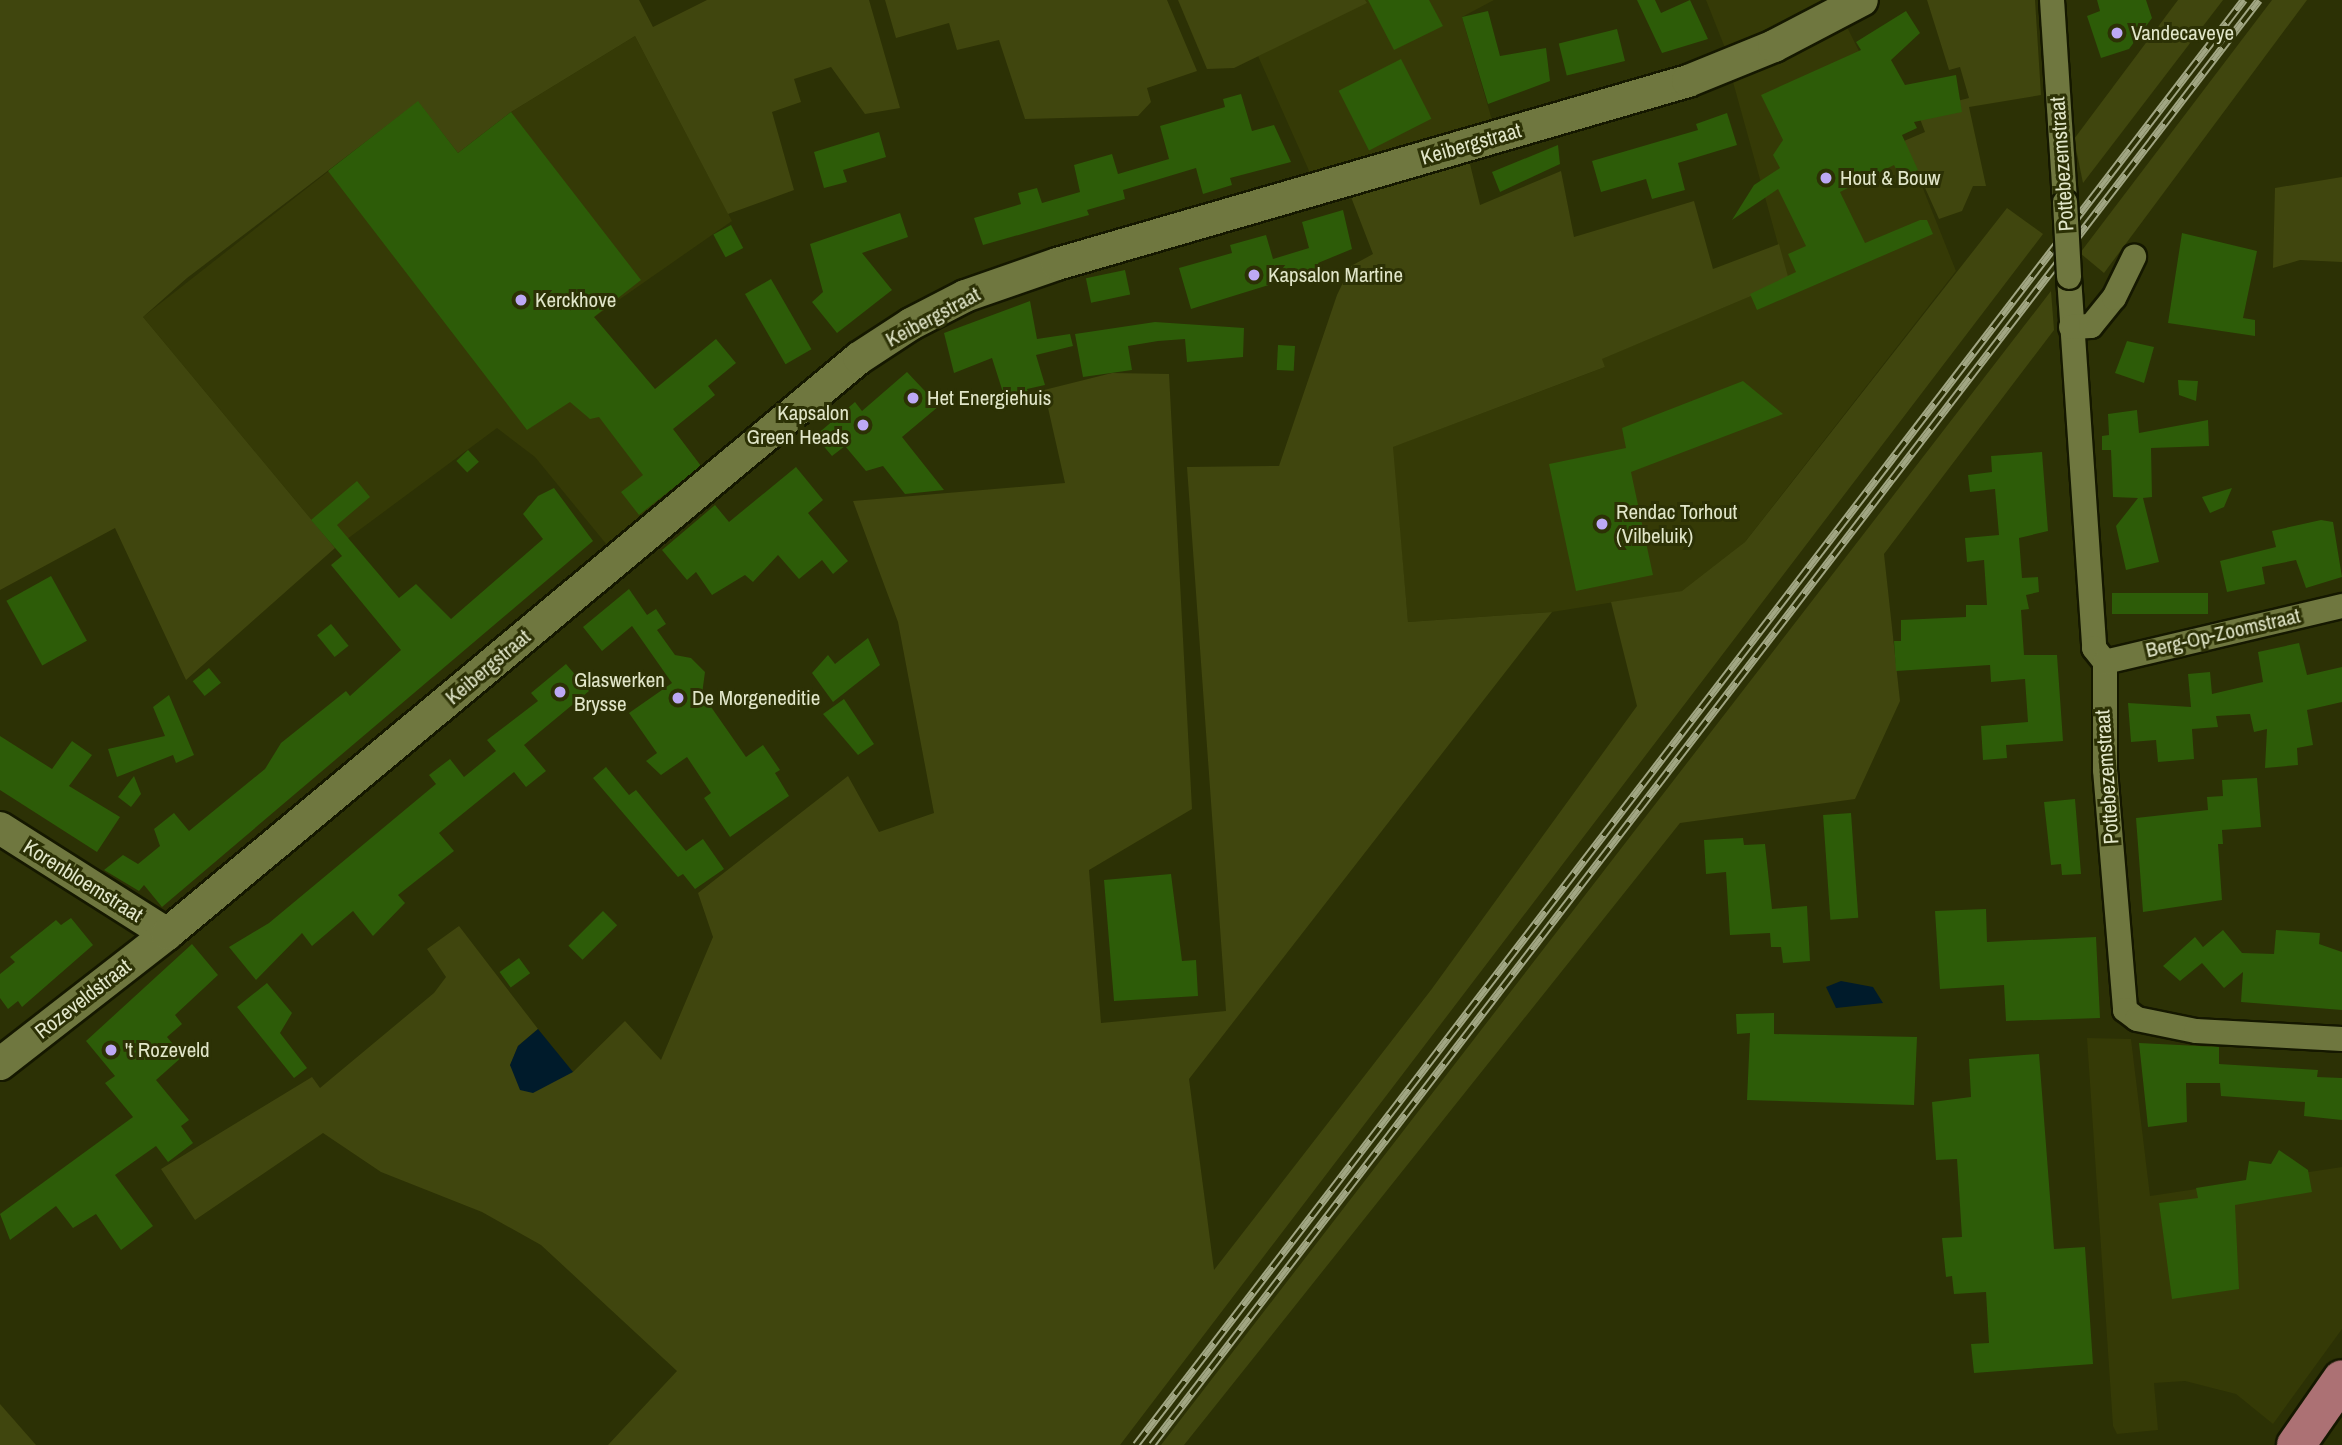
<!DOCTYPE html>
<style>
body{margin:0}
#map{position:relative;width:2342px;height:1445px;overflow:hidden;background:#2c3105;font-family:"Archivo Narrow",sans-serif}
div>[style]{position:absolute}
[style*='--x']{left:calc(var(--x)*1px);top:calc(var(--y)*1px);width:calc(var(--w)*1px);rotate:calc(var(--a)*1deg)}
.built>*{inset:0;background:#353a06}
.green>*{inset:0;background:#40460e}
.water>*{inset:0;background:#001b2b}
.building>*{inset:0;background:#2d5c08;transform-origin:0 0}
.roads{filter:drop-shadow(2px 0 #151800) drop-shadow(-2px 0 #151800) drop-shadow(0 2px #151800) drop-shadow(0 -2px #151800)}
.minor>*{height:24px;margin:-12px;padding:0 12px;transform-origin:12px;border-radius:12px;background:#6f773f}
.tertiary>*{height:32px;margin:-16px;padding:0 16px;transform-origin:16px;border-radius:16px;background:#6f773f}
.primary>*{height:38px;margin:-19px;padding:0 19px;transform-origin:19px;border-radius:19px;background:#ac7174}
.rail>*{height:8px;margin-top:-4px;transform-origin:0;background:repeating-linear-gradient(90deg,#2c3105 0 16px,#a1a683 0 32px);box-sizing:border-box;border-block:2px solid #a1a683}
.bridges{filter:drop-shadow(2px 0 #151800) drop-shadow(-2px 0 #151800) drop-shadow(0 2px #151800) drop-shadow(0 -2px #151800)}
.minor-bridge>*{height:24px;margin:-12px;padding:0 12px;transform-origin:12px;border-radius:12px;background:#6f773f}
.dots>*{width:19px;height:19px;translate:-50% -50%;box-sizing:border-box;border:4px solid #2c3105;border-radius:50%}
span{translate:-50% -50%;white-space:nowrap;text-align:center;line-height:1.15;-webkit-text-stroke:6px #2c3105;paint-order:stroke}
.poi-label{font-size:21px;color:#e1e6c9}
.left{translate:0 -50%;text-align:left}
.right{translate:-100% -50%;text-align:right}
.street-label{font-size:21px;color:#e1e6c9}
</style>
<div id="map">
<div class="built">
<i style="clip-path:polygon(1365px 0,1494px 0,1462px 17px,1492px 120px,1310px 173px,1258px 56px)"></i>
<i style="clip-path:polygon(1706px 0,1834px 0,1725px 48px)"></i>
<i style="clip-path:polygon(1846px 25px,1904px 141px,1956px 271px,1745px 542px,1690px 590px,1552px 612px,1408px 622px,1392px 447px,1605px 367px,1601px 359px,1788px 280px,1733px 82px)"></i>
<i style="clip-path:polygon(635px 36px,732px 221px,590px 320px,701px 466px,607px 545px,535px 457px,497px 428px,335px 548px,143px 317px,418px 101px,458px 153px,511px 112px)"></i>
<i style="clip-path:polygon(2087px 1038px,2131px 1039px,2150px 1196px,2342px 1167px,2342px 1329px,2273px 1424px,2236px 1394px,2185px 1381px,2154px 1383px,2158px 1430px,2117px 1434px,2113px 1426px)"></i>
</div>
<div class="green">
<i style="clip-path:polygon(0 0,639px 0,653px 27px,707px 0,869px 0,900px 108px,865px 114px,831px 67px,794px 79px,801px 102px,772px 112px,794px 190px,728px 214px,635px 36px,511px 112px,458px 153px,418px 102px,187px 278px,143px 317px,335px 548px,186px 680px,115px 528px,0 590px)"></i>
<i style="clip-path:polygon(885px 0,1167px 0,1197px 71px,1147px 88px,1151px 102px,1138px 116px,1025px 119px,999px 40px,957px 50px,949px 23px,896px 38px)"></i>
<i style="clip-path:polygon(1178px 0,1365px 0,1367px 3px,1234px 68px,1207px 69px)"></i>
<i style="clip-path:polygon(1927px 0,2035px 0,2041px 95px,1969px 107px,1986px 186px,1973px 186px,1962px 211px,1939px 219px,1904px 141px,1925px 132px,1917px 111px,1969px 98px,1960px 67px,1949px 70px)"></i>
<i style="clip-path:polygon(2178px 0,2223px 0,2083px 183px,2074px 139px)"></i>
<i style="clip-path:polygon(2272px 0,2307px 0,2104px 273px,2080px 253px)"></i>
<i style="clip-path:polygon(1469px 160px,1480px 205px,1561px 171px,1574px 237px,1694px 201px,1713px 269px,1779px 244px,1789px 280px,1602px 359px,1605px 367px,1393px 447px,1408px 622px,1552px 612px,1189px 1079px,1214px 1270px,1431px 990px,1637px 706px,1611px 602px,1682px 591px,1745px 542px,2007px 208px,2043px 234px,1120px 1445px,608px 1445px,677px 1371px,541px 1245px,482px 1212px,381px 1172px,323px 1133px,195px 1220px,161px 1169px,312px 1077px,320px 1088px,434px 993px,446px 977px,427px 949px,459px 926px,538px 1029px,518px 1046px,510px 1066px,573px 1072px,625px 1021px,661px 1060px,713px 937px,698px 893px,848px 776px,879px 832px,934px 813px,898px 622px,853px 501px,1065px 483px,1044px 390px,1112px 373px,1169px 374px,1192px 809px,1089px 870px,1101px 1023px,1226px 1011px,1187px 467px,1279px 466px,1337px 295px,1351px 266px,1373px 254px,1351px 197px)"></i>
<i style="clip-path:polygon(2342px 177px,2342px 262px,2300px 260px,2273px 268px,2275px 188px)"></i>
<i style="clip-path:polygon(2051px 291px,2054px 330px,1884px 554px,1900px 701px,1855px 799px,1680px 823px,1184px 1445px,1161px 1445px)"></i>
<i style="clip-path:polygon(0 1404px,36px 1445px,0 1445px)"></i>
</div>
<div class="water">
<i style="clip-path:polygon(1841px 981px,1873px 987px,1883px 1003px,1836px 1008px,1826px 987px)"></i>
<i style="clip-path:polygon(538px 1029px,573px 1072px,533px 1093px,520px 1090px,510px 1065px,518px 1046px)"></i>
</div>
<div class="building">
<i style="clip-path:polygon(1368px 0,1429px 0,1443px 26px,1394px 50px)"></i>
<i style="clip-path:polygon(1637px 0,1655px 0,1661px 13px,1690px 0,1708px 39px,1662px 53px)"></i>
<i style="clip-path:polygon(2097px 0,2146px 0,2152px 18px,2129px 49px,2101px 58px,2087px 16px,2100px 11px)"></i>
<i style="clip-path:polygon(1488px 11px,1500px 56px,1546px 48px,1550px 81px,1488px 104px,1462px 17px)"></i>
<i style="clip-path:polygon(1906px 11px,1920px 33px,1891px 60px,1905px 85px,1956px 75px,1962px 112px,1914px 122px,1917px 128px,1902px 135px,1918px 170px,1901px 179px,1894px 165px,1840px 192px,1865px 243px,1920px 220px,1927px 220px,1933px 234px,1757px 310px,1750px 294px,1796px 272px,1788px 254px,1806px 246px,1778px 189px,1732px 220px,1754px 185px,1780px 168px,1773px 155px,1783px 140px,1761px 95px,1861px 50px,1856px 42px)"></i>
<i style="left:1617px;top:29px;width:33px;height:60px;rotate:76deg"></i>
<i style="left:1401px;top:59px;width:67px;height:70px;rotate:63deg"></i>
<i style="clip-path:polygon(1241px 94px,1252px 131px,1274px 125px,1291px 162px,1230px 178px,1232px 185px,1203px 194px,1196px 168px,1123px 190px,1125px 199px,1087px 210px,1089px 215px,983px 245px,974px 218px,1021px 204px,1018px 193px,1037px 188px,1042px 203px,1080px 192px,1074px 165px,1112px 154px,1118px 174px,1169px 159px,1160px 126px,1225px 107px,1223px 99px)"></i>
<i style="clip-path:polygon(418px 101px,458px 153px,511px 112px,641px 280px,594px 317px,655px 389px,716px 339px,736px 363px,708px 386px,715px 395px,673px 429px,701px 466px,639px 515px,621px 492px,643px 475px,599px 417px,590px 419px,570px 402px,527px 430px,328px 171px)"></i>
<i style="clip-path:polygon(1727px 113px,1737px 145px,1678px 163px,1685px 190px,1652px 199px,1646px 179px,1601px 192px,1592px 161px,1698px 130px,1696px 124px)"></i>
<i style="clip-path:polygon(879px 132px,886px 157px,843px 170px,847px 182px,824px 188px,814px 152px)"></i>
<i style="clip-path:polygon(1558px 145px,1560px 164px,1500px 192px,1492px 172px)"></i>
<i style="clip-path:polygon(1343px 210px,1352px 249px,1318px 263px,1320px 269px,1191px 309px,1179px 268px,1232px 253px,1230px 245px,1266px 235px,1273px 259px,1309px 248px,1302px 222px)"></i>
<i style="clip-path:polygon(900px 213px,908px 237px,862px 253px,892px 290px,837px 333px,812px 302px,823px 292px,810px 244px)"></i>
<i style="left:731px;top:225px;width:26px;height:20px;rotate:62deg"></i>
<i style="clip-path:polygon(2182px 233px,2257px 251px,2243px 318px,2255px 320px,2255px 336px,2168px 323px)"></i>
<i style="left:1125px;top:270px;width:25px;height:40px;rotate:78deg"></i>
<i style="left:771px;top:279px;width:81px;height:30px;rotate:60deg"></i>
<i style="clip-path:polygon(1030px 301px,1037px 339px,1070px 334px,1073px 346px,1036px 355px,1045px 385px,1027px 389px,1030px 397px,1007px 405px,992px 358px,954px 373px,944px 333px)"></i>
<i style="clip-path:polygon(1155px 322px,1244px 328px,1243px 357px,1187px 362px,1185px 339px,1158px 341px,1128px 346px,1132px 370px,1083px 377px,1075px 334px)"></i>
<i style="clip-path:polygon(2127px 341px,2154px 347px,2144px 383px,2115px 373px)"></i>
<i style="left:1278px;top:345px;width:17px;height:25px;rotate:3deg"></i>
<i style="clip-path:polygon(907px 372px,939px 406px,902px 437px,944px 490px,905px 494px,883px 466px,866px 471px,845px 446px,832px 456px,815px 436px,855px 402px,862px 411px)"></i>
<i style="clip-path:polygon(2178px 380px,2198px 381px,2196px 401px,2179px 395px)"></i>
<i style="clip-path:polygon(1743px 381px,1783px 414px,1631px 472px,1653px 575px,1576px 591px,1549px 464px,1626px 448px,1622px 428px)"></i>
<i style="clip-path:polygon(2137px 410px,2139px 433px,2208px 420px,2209px 446px,2151px 448px,2152px 497px,2143px 498px,2159px 562px,2126px 570px,2116px 526px,2138px 498px,2113px 497px,2111px 450px,2102px 450px,2102px 436px,2109px 435px,2108px 414px)"></i>
<i style="left:468px;top:450px;width:16px;height:16px;rotate:47deg"></i>
<i style="clip-path:polygon(2042px 452px,2048px 531px,2019px 538px,2022px 578px,2038px 577px,2039px 592px,2026px 595px,2029px 609px,2021px 610px,2024px 655px,2057px 655px,2063px 741px,2006px 745px,2007px 758px,1983px 760px,1981px 726px,2028px 722px,2025px 679px,1991px 682px,1990px 665px,1896px 671px,1894px 641px,1901px 641px,1901px 620px,1966px 617px,1966px 605px,1987px 605px,1984px 560px,1967px 562px,1965px 538px,1999px 535px,1995px 489px,1970px 492px,1968px 475px,1992px 472px,1991px 456px)"></i>
<i style="clip-path:polygon(796px 467px,823px 500px,808px 513px,848px 561px,833px 574px,822px 560px,799px 579px,778px 555px,753px 582px,745px 575px,712px 595px,696px 572px,687px 580px,662px 550px,715px 505px,729px 522px)"></i>
<i style="clip-path:polygon(357px 481px,370px 497px,337px 525px,399px 598px,416px 584px,451px 619px,543px 539px,523px 514px,538px 496px,554px 488px,593px 541px,162px 907px,144px 885px,139px 891px,104px 870px,123px 855px,138px 864px,160px 846px,154px 829px,174px 813px,189px 831px,265px 769px,281px 743px,346px 691px,350px 696px,401px 650px,331px 565px,342px 556px,311px 520px)"></i>
<i style="clip-path:polygon(2232px 488px,2224px 507px,2210px 513px,2202px 497px)"></i>
<i style="clip-path:polygon(2321px 520px,2333px 522px,2342px 577px,2306px 588px,2296px 560px,2262px 567px,2265px 584px,2227px 592px,2220px 561px,2276px 547px,2272px 531px)"></i>
<i style="left:51px;top:576px;width:74px;height:51px;rotate:61deg"></i>
<i style="clip-path:polygon(629px 589px,647px 615px,656px 609px,666px 624px,657px 630px,675px 655px,691px 658px,705px 672px,702px 694px,746px 757px,763px 745px,780px 770px,775px 773px,789px 796px,730px 837px,704px 798px,711px 793px,687px 757px,661px 775px,646px 761px,657px 753px,629px 713px,672px 683px,632px 626px,602px 651px,583px 627px)"></i>
<i style="left:2208px;top:593px;width:21px;height:96px;rotate:90deg"></i>
<i style="left:331px;top:624px;width:28px;height:18px;rotate:51deg"></i>
<i style="clip-path:polygon(868px 638px,880px 665px,833px 702px,812px 673px,828px 655px,835px 664px)"></i>
<i style="clip-path:polygon(2299px 643px,2307px 675px,2342px 667px,2342px 702px,2307px 710px,2313px 745px,2297px 748px,2298px 765px,2265px 768px,2267px 729px,2254px 732px,2250px 714px,2216px 716px,2218px 727px,2192px 729px,2194px 759px,2158px 762px,2156px 740px,2131px 742px,2128px 703px,2191px 707px,2188px 674px,2210px 672px,2212px 694px,2263px 682px,2258px 652px)"></i>
<i style="clip-path:polygon(566px 664px,589px 691px,524px 745px,546px 771px,526px 787px,514px 772px,439px 833px,454px 851px,398px 895px,405px 903px,373px 936px,353px 911px,312px 946px,302px 933px,256px 980px,229px 947px,269px 923px,436px 784px,429px 775px,450px 759px,464px 777px,496px 751px,487px 740px,538px 701px,531px 693px)"></i>
<i style="left:209px;top:668px;width:19px;height:21px;rotate:51deg"></i>
<i style="clip-path:polygon(169px 695px,194px 755px,176px 763px,173px 755px,117px 777px,108px 749px,165px 736px,153px 707px)"></i>
<i style="clip-path:polygon(844px 699px,874px 744px,858px 755px,823px 714px)"></i>
<i style="clip-path:polygon(0 736px,52px 769px,72px 741px,92px 755px,69px 786px,120px 817px,97px 852px,0 790px)"></i>
<i style="clip-path:polygon(606px 767px,629px 795px,636px 790px,686px 851px,703px 839px,724px 869px,695px 889px,683px 874px,678px 877px,593px 778px)"></i>
<i style="clip-path:polygon(134px 776px,141px 794px,131px 807px,118px 797px)"></i>
<i style="clip-path:polygon(2257px 778px,2261px 827px,2222px 830px,2223px 844px,2218px 844px,2222px 900px,2143px 912px,2136px 818px,2208px 810px,2207px 797px,2223px 796px,2222px 780px)"></i>
<i style="clip-path:polygon(2075px 799px,2081px 874px,2062px 875px,2061px 864px,2051px 865px,2044px 802px)"></i>
<i style="left:1851px;top:813px;width:105px;height:28px;rotate:86deg"></i>
<i style="clip-path:polygon(1743px 838px,1744px 845px,1765px 844px,1772px 909px,1807px 906px,1810px 961px,1783px 963px,1781px 947px,1771px 947px,1770px 933px,1730px 935px,1726px 872px,1706px 874px,1704px 840px)"></i>
<i style="clip-path:polygon(1171px 874px,1182px 961px,1196px 960px,1198px 996px,1114px 1001px,1104px 880px)"></i>
<i style="clip-path:polygon(1986px 909px,1987px 942px,2096px 937px,2100px 1018px,2006px 1021px,2004px 985px,1940px 989px,1935px 911px)"></i>
<i style="left:603px;top:911px;width:20px;height:49px;rotate:45deg"></i>
<i style="clip-path:polygon(71px 918px,93px 945px,22px 1007px,18px 1001px,8px 1009px,0 998px,0 974px,15px 962px,10px 957px,56px 920px,61px 925px)"></i>
<i style="clip-path:polygon(2223px 930px,2242px 953px,2274px 954px,2276px 930px,2320px 933px,2319px 944px,2342px 952px,2342px 1010px,2241px 1002px,2243px 972px,2224px 988px,2202px 963px,2180px 981px,2163px 966px,2195px 937px,2203px 947px)"></i>
<i style="clip-path:polygon(192px 944px,218px 975px,175px 1015px,182px 1024px,167px 1037px,183px 1056px,156px 1080px,189px 1120px,181px 1126px,193px 1143px,168px 1162px,156px 1146px,115px 1175px,153px 1226px,121px 1250px,96px 1214px,73px 1228px,56px 1206px,10px 1240px,0 1214px,133px 1117px,105px 1083px,115px 1076px,86px 1041px)"></i>
<i style="left:519px;top:958px;width:19px;height:24px;rotate:54deg"></i>
<i style="clip-path:polygon(267px 983px,292px 1013px,280px 1033px,307px 1068px,294px 1078px,237px 1007px)"></i>
<i style="clip-path:polygon(1774px 1013px,1774px 1034px,1917px 1037px,1914px 1105px,1747px 1100px,1750px 1033px,1737px 1034px,1736px 1014px)"></i>
<i style="clip-path:polygon(2139px 1043px,2219px 1047px,2219px 1064px,2318px 1070px,2317px 1077px,2342px 1078px,2342px 1120px,2304px 1116px,2305px 1102px,2221px 1096px,2220px 1083px,2186px 1083px,2187px 1122px,2148px 1127px)"></i>
<i style="clip-path:polygon(2039px 1054px,2054px 1249px,2085px 1247px,2093px 1364px,1974px 1373px,1971px 1344px,1989px 1343px,1986px 1292px,1954px 1294px,1952px 1276px,1946px 1277px,1942px 1238px,1962px 1237px,1957px 1159px,1936px 1160px,1932px 1102px,1971px 1097px,1969px 1059px)"></i>
<i style="clip-path:polygon(2279px 1150px,2308px 1170px,2312px 1192px,2235px 1205px,2239px 1289px,2172px 1299px,2159px 1203px,2198px 1198px,2196px 1188px,2246px 1180px,2249px 1161px,2271px 1164px)"></i>
</div>
<div class="roads">
<div class="minor">
<i style="--x:2052;--y:0;--w:202;--a:86.3"></i>
<i style="--x:2069;--y:277;--w:372;--a:86.1"></i>
<i style="--x:2094;--y:648;--w:18;--a:52"></i>
<i style="--x:2071;--y:327;--w:20;--a:-3"></i>
<i style="--x:2091;--y:326;--w:36;--a:-51"></i>
<i style="--x:2114;--y:298;--w:46;--a:-64"></i>
<i style="--x:2105;--y:662;--w:108;--a:90"></i>
<i style="--x:2105;--y:770;--w:241;--a:85.2"></i>
<i style="--x:2125;--y:1010;--w:15;--a:37"></i>
<i style="--x:2137;--y:1019;--w:60;--a:11.5"></i>
<i style="--x:2196;--y:1031;--w:146;--a:3.1"></i>
<i style="--x:2105;--y:662;--w:244;--a:-13.3"></i>
</div>
<div class="tertiary">
<i style="--x:0;--y:828;--w:198;--a:32.4"></i>
<i style="--x:0;--y:1064;--w:212;--a:-37.9"></i>
<i style="--x:167;--y:934;--w:900;--a:-39.77"></i>
<i style="--x:859;--y:358;--w:62;--a:-33.2"></i>
<i style="--x:911;--y:324;--w:61;--a:-27.4"></i>
<i style="--x:965;--y:296;--w:97;--a:-19.2"></i>
<i style="--x:1057;--y:264;--w:657;--a:-16.17"></i>
<i style="--x:1688;--y:81;--w:93;--a:-22.1"></i>
<i style="--x:1774;--y:46;--w:99;--a:-27.6"></i>
</div>
<div class="primary">
<i style="--x:2296;--y:1445;--w:80;--a:-55.1"></i>
</div>
</div>
<div class="rail">
<i style="--x:1136;--y:1445;--w:1821;--a:-52.52"></i>
<i style="--x:1152;--y:1445;--w:1820;--a:-52.54"></i>
</div>
<div class="bridges">
<div class="minor-bridge">
<i style="--x:2065;--y:202;--w:75;--a:86.9"></i>
</div>
</div>
<div class="dots">
<i style="left:2117px;top:33px;background:#bda9f5"></i>
<i style="left:1826px;top:178px;background:#bda9f5"></i>
<i style="left:1254px;top:275px;background:#bda9f5"></i>
<i style="left:521px;top:300px;background:#bda9f5"></i>
<i style="left:913px;top:398px;background:#bda9f5"></i>
<i style="left:863px;top:425px;background:#bda9f5"></i>
<i style="left:1602px;top:524px;background:#bda9f5"></i>
<i style="left:560px;top:692px;background:#bda9f5"></i>
<i style="left:678px;top:698px;background:#bda9f5"></i>
<i style="left:111px;top:1050px;background:#bda9f5"></i>
</div>
<div class="poi-label">
<span class="left" style="left:2131px;top:33px">Vandecaveye</span>
<span class="left" style="left:1840px;top:178px">Hout &amp; Bouw</span>
<span class="left" style="left:1268px;top:275px">Kapsalon Martine</span>
<span class="left" style="left:535px;top:300px">Kerckhove</span>
<span class="left" style="left:927px;top:398px">Het Energiehuis</span>
<span class="right" style="left:849px;top:425px">Kapsalon<br>Green Heads</span>
<span class="left" style="left:1616px;top:524px">Rendac Torhout<br>(Vilbeluik)</span>
<span class="left" style="left:574px;top:692px">Glaswerken<br>Brysse</span>
<span class="left" style="left:692px;top:698px">De Morgeneditie</span>
<span class="left" style="left:125px;top:1050px">'t Rozeveld</span>
</div>
<div class="street-label">
<span style="left:1471px;top:144px;rotate:-16deg">Keibergstraat</span>
<span style="left:2062px;top:164px;rotate:-94deg">Pottebezemstraat</span>
<span style="left:933px;top:317px;rotate:-28deg">Keibergstraat</span>
<span style="left:2223px;top:633px;rotate:-13deg">Berg-Op-Zoomstraat</span>
<span style="left:488px;top:667px;rotate:-40deg">Keibergstraat</span>
<span style="left:2107px;top:777px;rotate:-94deg">Pottebezemstraat</span>
<span style="left:83px;top:881px;rotate:32deg">Korenbloemstraat</span>
<span style="left:83px;top:999px;rotate:-38deg">Rozeveldstraat</span>
</div>
</div>
